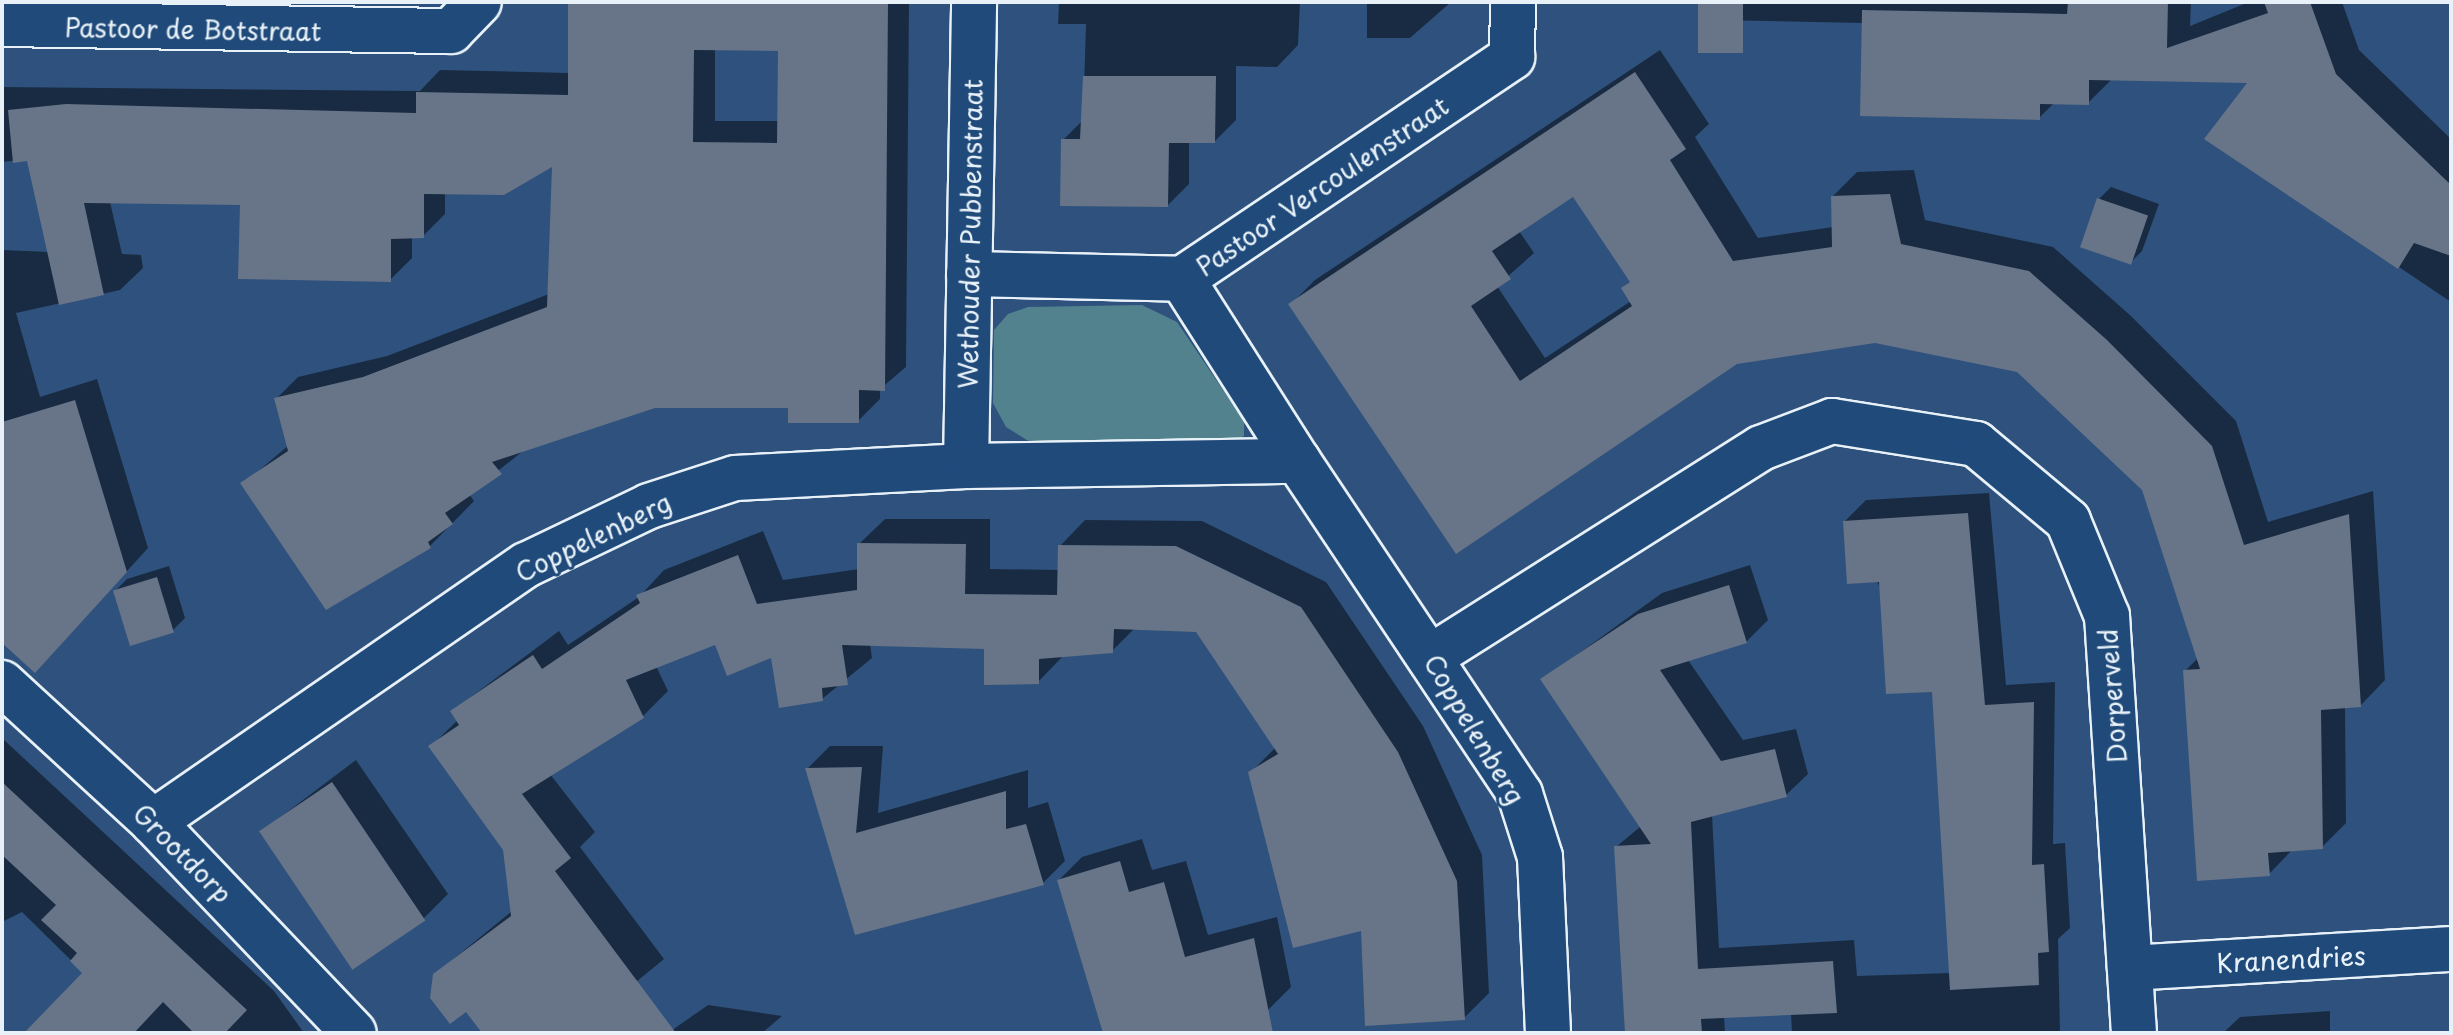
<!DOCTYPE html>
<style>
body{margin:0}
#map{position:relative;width:2453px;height:1035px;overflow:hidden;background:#2e527d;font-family:"Playpen Sans",sans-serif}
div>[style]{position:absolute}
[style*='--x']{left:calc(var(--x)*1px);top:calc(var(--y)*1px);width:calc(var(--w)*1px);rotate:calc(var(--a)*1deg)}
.green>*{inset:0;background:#51828d}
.shadow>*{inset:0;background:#0007}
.building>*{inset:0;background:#687487;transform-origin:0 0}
.roads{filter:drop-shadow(2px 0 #e8f1f8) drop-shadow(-2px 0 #e8f1f8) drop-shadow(0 2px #e8f1f8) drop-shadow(0 -2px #e8f1f8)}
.street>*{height:44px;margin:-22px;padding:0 22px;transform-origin:22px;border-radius:22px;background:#1f4a7a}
span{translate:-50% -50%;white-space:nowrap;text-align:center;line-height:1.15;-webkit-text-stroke:6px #1f4a7a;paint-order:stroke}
.street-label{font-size:26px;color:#e8f1f8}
.frame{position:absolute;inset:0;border:4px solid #e8f1f8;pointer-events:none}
</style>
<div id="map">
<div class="green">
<i style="clip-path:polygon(1142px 305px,1177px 322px,1244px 421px,1244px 436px,1229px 445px,1030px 442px,1006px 427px,993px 403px,994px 330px,1008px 314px,1028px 307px)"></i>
</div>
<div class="shadow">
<i style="clip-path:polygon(evenodd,574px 2px,909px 2px,906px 367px,880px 389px,880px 399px,858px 421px,790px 406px,654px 406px,523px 451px,469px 494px,474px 501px,430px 546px,243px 484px,289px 445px,276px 399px,298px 377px,387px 356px,549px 294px,554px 164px,445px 192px,445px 214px,423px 236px,412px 237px,412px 258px,390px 280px,242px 203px,110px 202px,122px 254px,141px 255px,143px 268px,120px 290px,16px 313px,40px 397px,97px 379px,148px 548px,57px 648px,2px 640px,2px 250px,50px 252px,28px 159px,2px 162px,2px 87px,420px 91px,440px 70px,570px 73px,574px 2px,715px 48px,780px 50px,779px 121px,715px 121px,715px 48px)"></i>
<i style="clip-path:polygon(1059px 2px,1300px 2px,1298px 45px,1277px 67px,1236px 66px,1236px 120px,1215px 141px,1189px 141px,1189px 184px,1168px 205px,1063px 140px,1083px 120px,1086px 24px,1058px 24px)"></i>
<i style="clip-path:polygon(1367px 2px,1451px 2px,1410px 38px,1367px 38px)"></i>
<i style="clip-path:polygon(1733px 2px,2191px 2px,2190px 26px,2249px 2px,2342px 2px,2359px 50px,2451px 139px,2451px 302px,2207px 138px,2251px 81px,2112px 79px,2088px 103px,2055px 102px,2039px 118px,1863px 23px,1715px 20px)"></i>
<i style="clip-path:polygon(evenodd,1660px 50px,1709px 124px,1695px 137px,1758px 238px,1833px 227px,1833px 196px,1857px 172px,1914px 170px,1925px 220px,2053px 247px,2131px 316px,2236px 421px,2268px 522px,2373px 491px,2385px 680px,2361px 705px,2345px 706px,2346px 823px,2322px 847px,2293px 849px,2269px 874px,2185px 671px,2198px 658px,2144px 489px,2018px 370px,1875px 341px,1736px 362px,1456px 551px,1291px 304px,1315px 280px,1660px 50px,1574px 194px,1632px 280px,1623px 289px,1631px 301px,1545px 358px,1497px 286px,1534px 253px,1519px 231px,1574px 194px)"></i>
<i style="clip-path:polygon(2111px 187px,2159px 204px,2142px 251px,2130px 263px,2099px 199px)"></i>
<i style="clip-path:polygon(1989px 493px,2006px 685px,2055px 682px,2053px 844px,2065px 843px,2070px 928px,2058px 939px,2060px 1033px,1792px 1033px,1791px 1013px,1724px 1016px,1725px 1033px,1627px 1033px,1616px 847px,1641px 826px,1542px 680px,1662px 593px,1750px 565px,1768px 620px,1746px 642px,1688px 660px,1743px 740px,1796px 729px,1808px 774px,1786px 795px,1712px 814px,1719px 948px,1854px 940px,1857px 976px,1951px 973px,1934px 690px,1845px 521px,1866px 500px)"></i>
<i style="clip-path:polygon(885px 519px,990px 519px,990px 569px,1060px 570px,1060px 546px,1085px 520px,1202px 521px,1326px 582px,1423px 726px,1482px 855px,1489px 993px,1464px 1018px,1363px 929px,1250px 773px,1276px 747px,1197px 630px,1135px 628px,1112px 651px,1064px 655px,1038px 682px,986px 647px,870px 644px,872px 658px,822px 699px,773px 655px,716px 643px,656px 666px,668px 691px,643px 716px,550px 774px,595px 832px,580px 847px,664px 959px,574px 1033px,485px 1033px,435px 974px,512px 911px,505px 849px,431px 746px,458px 720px,452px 711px,559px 631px,568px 645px,639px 597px,664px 570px,763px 531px,783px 580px,859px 569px,859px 544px)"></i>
<i style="clip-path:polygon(169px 566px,185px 618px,173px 630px,115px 591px,127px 579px)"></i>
<i style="clip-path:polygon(2px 738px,274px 991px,304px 1033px,51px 1033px,84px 973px,22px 912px,2px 922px)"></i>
<i style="clip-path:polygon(830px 746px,883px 746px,878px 813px,1028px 770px,1028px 808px,1048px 802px,1065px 861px,1043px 883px,856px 932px,808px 768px)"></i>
<i style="clip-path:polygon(356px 760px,448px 894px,424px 918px,262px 831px)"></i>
<i style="clip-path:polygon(1142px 839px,1152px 870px,1186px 861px,1208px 935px,1277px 917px,1291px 987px,1268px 1010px,1187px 1033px,1104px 1033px,1059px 880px,1082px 857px)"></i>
<i style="clip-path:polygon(708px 1005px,782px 1016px,762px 1033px,668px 1033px)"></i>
<i style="clip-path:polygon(2330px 1011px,2330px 1033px,2223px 1033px,2240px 1017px)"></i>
</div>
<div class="building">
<i style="clip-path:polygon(evenodd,756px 2px,888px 2px,885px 391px,859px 390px,859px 423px,788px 423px,788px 408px,655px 408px,492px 462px,502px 474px,445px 513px,453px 524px,428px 542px,431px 548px,326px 610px,240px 483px,288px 451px,274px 398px,363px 377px,547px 307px,552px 167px,504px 195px,424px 194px,424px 238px,391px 239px,391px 282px,238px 279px,240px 205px,84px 203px,104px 295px,59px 305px,27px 161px,13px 163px,8px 110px,66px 104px,416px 113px,416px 92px,568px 95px,568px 4px,756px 2px,694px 50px,778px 51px,777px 143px,693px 142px,694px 50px)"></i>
<i style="left:1698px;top:2px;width:45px;height:51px"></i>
<i style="clip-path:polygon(2068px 2px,2168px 2px,2167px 48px,2268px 13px,2264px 2px,2310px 2px,2336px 74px,2451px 185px,2451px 256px,2414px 243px,2398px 269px,2204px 139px,2247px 83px,2089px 80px,2089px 105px,2040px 104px,2040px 120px,1860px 116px,1862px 10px,2067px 14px)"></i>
<i style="clip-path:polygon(evenodd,1635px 72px,1686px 149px,1670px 160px,1733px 261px,1832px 247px,1831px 196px,1890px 194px,1901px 244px,2029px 271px,2107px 340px,2212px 446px,2244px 545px,2349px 514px,2361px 707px,2321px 710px,2323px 849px,2268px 853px,2270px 876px,2197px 881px,2183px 670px,2200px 669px,2142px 490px,2017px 372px,1875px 343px,1737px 364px,1456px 554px,1288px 304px,1635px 72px,1573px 197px,1630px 282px,1621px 288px,1632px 306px,1520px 381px,1471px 306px,1511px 279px,1492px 251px,1573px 197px)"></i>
<i style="clip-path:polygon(1083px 76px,1216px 76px,1215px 143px,1169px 143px,1168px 207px,1060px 206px,1061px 139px,1080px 139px)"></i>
<i style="left:2097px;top:198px;width:54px;height:52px;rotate:19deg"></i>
<i style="clip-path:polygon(75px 400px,127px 572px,35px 673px,2px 643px,2px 422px)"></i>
<i style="clip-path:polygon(1968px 513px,1985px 705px,2034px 702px,2032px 865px,2044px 864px,2049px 952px,2038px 953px,2039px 985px,1950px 990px,1932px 692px,1886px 694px,1879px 582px,1847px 584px,1843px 521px)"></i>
<i style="clip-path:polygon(857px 543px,966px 544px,965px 594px,1057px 595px,1058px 545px,1176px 546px,1301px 607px,1398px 752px,1457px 881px,1465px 1020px,1365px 1026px,1361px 931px,1293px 948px,1248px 772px,1278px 754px,1196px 632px,1114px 629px,1113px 653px,1039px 659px,1039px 684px,984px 685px,984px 649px,842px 645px,848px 685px,822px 688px,823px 701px,779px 708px,771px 658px,727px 676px,715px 645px,626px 680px,644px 718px,522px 794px,571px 858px,555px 871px,676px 1033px,482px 1033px,466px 1012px,450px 1024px,430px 998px,433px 974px,511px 916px,503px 850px,428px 746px,459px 725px,450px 711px,533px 655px,542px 669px,640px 603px,636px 595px,738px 555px,757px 604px,857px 590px)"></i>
<i style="left:157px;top:577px;width:58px;height:46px;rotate:73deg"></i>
<i style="clip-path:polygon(1729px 585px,1747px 643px,1660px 670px,1721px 761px,1775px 749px,1787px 797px,1691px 822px,1698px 969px,1833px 961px,1837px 1013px,1701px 1019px,1702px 1033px,1625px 1033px,1614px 846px,1651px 844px,1540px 679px,1638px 614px)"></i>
<i style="clip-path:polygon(862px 767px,856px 833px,1006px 791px,1006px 829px,1026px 824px,1044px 885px,855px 935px,805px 768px)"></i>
<i style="clip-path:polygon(2px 782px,247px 1010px,225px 1033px,194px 1033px,163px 1002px,134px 1033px,24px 1033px,82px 973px,70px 961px,77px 953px,41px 920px,56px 905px,2px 855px)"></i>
<i style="left:332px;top:782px;width:167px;height:88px;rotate:56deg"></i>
<i style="clip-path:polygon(1120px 861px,1129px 892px,1164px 882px,1185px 957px,1254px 938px,1273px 1033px,1103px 1033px,1057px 880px)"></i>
</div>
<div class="roads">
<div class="street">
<i style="--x:2;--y:24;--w:449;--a:0.9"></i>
<i style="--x:451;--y:31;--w:40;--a:-46"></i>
<i style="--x:969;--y:274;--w:213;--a:1.3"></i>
<i style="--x:1182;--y:279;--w:398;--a:-33.9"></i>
<i style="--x:1512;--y:57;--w:55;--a:-89"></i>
<i style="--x:1182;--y:279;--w:216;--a:57.5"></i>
<i style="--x:966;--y:466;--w:464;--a:-89"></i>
<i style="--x:1432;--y:656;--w:389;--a:-32.3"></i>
<i style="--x:1761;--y:448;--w:76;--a:-20.8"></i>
<i style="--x:1832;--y:421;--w:146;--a:9.1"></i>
<i style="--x:1976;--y:444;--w:120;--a:39.9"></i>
<i style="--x:2068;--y:521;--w:103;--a:67.7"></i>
<i style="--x:2107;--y:616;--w:418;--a:86.3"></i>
<i style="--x:2;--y:683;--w:205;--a:42.6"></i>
<i style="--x:153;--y:822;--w:291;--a:46.4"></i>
<i style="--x:153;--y:822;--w:453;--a:-34.6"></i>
<i style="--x:526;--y:565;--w:136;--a:-25.6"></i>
<i style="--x:649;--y:506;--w:90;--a:-18"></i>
<i style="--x:735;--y:478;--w:231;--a:-3"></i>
<i style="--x:966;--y:466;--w:332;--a:-0.9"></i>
<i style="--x:1298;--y:461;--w:400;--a:56.3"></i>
<i style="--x:1520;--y:794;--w:66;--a:72.4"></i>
<i style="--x:1540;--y:857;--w:176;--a:87.4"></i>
<i style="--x:2130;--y:968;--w:322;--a:-3.4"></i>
</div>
</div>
<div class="street-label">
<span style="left:193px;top:29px;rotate:1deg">Pastoor de Botstraat</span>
<span style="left:1322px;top:186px;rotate:-34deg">Pastoor Vercoulenstraat</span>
<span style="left:970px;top:234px;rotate:-89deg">Wethouder Pubbenstraat</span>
<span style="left:593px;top:537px;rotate:-26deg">Coppelenberg</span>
<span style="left:2112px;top:696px;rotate:-94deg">Dorperveld</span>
<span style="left:1475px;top:729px;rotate:59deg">Coppelenberg</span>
<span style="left:183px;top:853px;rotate:45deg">Grootdorp</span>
<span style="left:2291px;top:959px;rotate:-3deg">Kranendries</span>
</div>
<div class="frame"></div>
</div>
